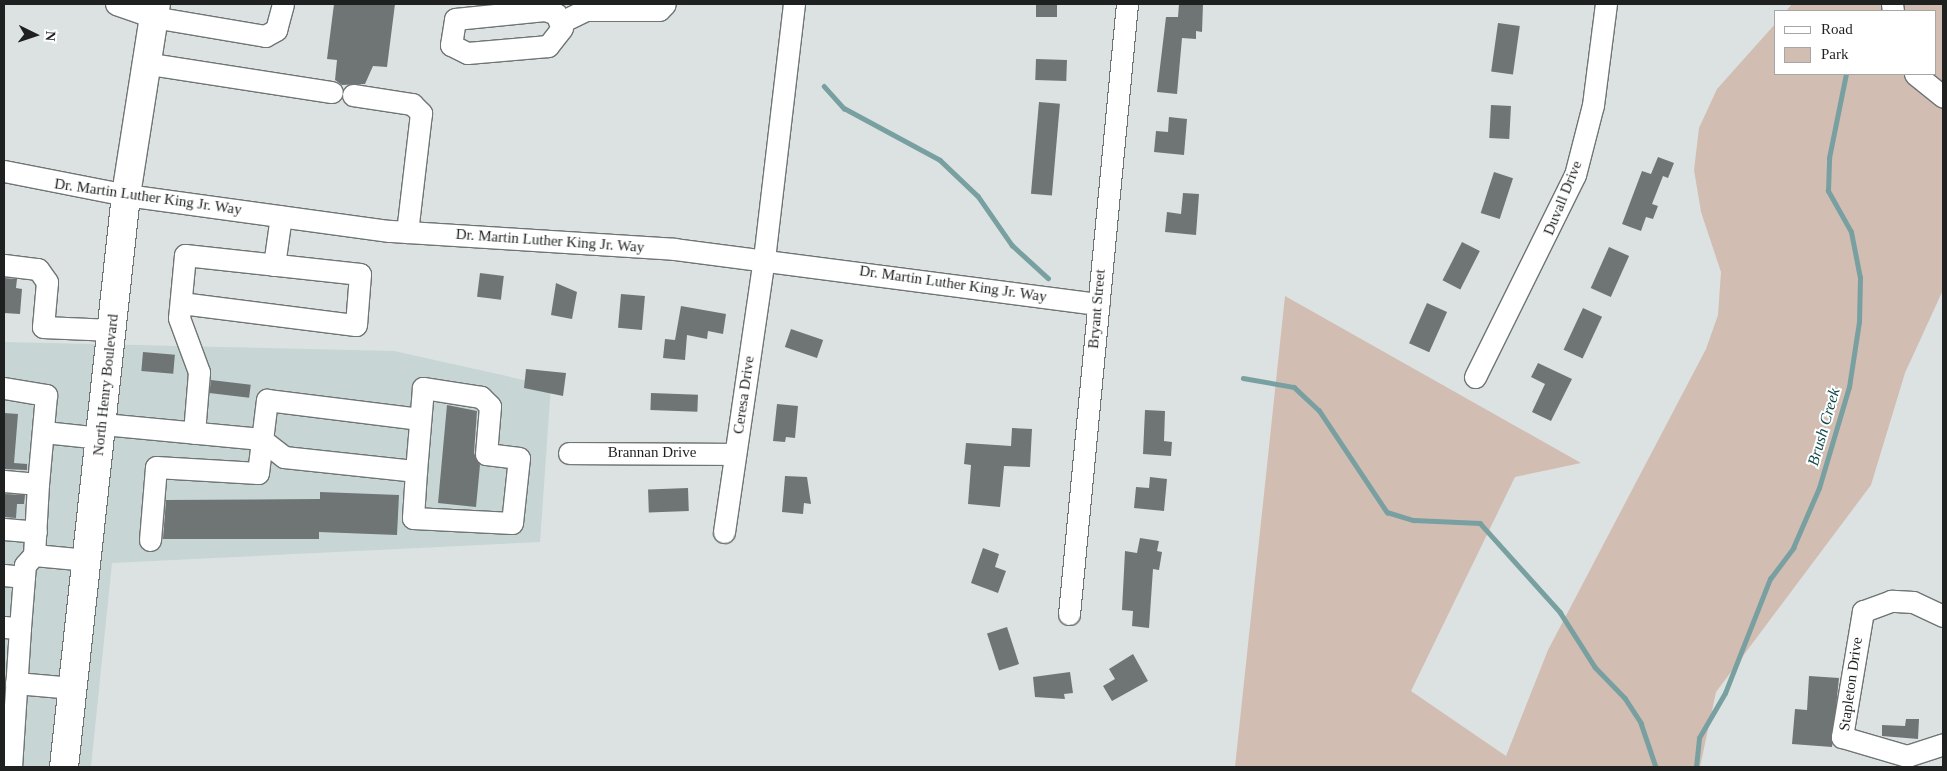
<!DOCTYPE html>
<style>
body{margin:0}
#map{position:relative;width:1947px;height:771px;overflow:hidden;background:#dce2e2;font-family:Georgia,serif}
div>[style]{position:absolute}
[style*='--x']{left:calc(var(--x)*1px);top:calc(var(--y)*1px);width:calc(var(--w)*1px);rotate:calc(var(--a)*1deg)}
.built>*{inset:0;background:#c7d5d5}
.green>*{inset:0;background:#d2bdb3}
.stream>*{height:4.5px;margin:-2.25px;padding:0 2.25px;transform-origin:2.25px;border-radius:2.25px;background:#79a0a1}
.building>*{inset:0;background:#6f7474;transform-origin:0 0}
.roads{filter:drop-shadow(1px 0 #6f7474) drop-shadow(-1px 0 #6f7474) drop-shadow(0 1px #6f7474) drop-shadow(0 -1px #6f7474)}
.minor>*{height:21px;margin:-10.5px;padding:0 10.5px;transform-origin:10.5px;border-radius:10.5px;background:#fff}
.highway>*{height:28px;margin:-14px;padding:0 14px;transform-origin:14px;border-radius:14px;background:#fff}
span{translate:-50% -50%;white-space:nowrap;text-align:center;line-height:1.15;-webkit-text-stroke:4px #fff;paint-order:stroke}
.street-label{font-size:15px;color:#1f2121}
.water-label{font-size:16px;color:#0f4c4d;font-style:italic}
.frame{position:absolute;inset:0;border:5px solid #1f2121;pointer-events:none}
.legend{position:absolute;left:1774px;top:10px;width:162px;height:65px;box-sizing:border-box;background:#fff;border:1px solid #a5a6a6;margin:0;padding:6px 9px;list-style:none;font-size:15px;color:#1f2121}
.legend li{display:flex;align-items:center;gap:10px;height:25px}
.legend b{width:25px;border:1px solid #a5a6a6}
.north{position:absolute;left:10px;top:10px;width:50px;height:50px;-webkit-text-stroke:4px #fff;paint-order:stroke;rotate:94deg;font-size:14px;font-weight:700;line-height:20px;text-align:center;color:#1f2121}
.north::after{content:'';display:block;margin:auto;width:18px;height:22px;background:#1f2121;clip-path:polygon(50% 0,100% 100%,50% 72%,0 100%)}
</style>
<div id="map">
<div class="built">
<i style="clip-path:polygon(4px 342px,394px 351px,551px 386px,540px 542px,112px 563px,91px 767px,4px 767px)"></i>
</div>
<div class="green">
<i style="clip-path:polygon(1792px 4px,1943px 4px,1943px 290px,1905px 373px,1871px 485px,1716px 692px,1700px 767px,1235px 767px,1285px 296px,1581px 463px,1515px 477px,1411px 691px,1506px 756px,1548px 650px,1706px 349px,1718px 315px,1721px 272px,1701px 212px,1694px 170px,1699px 128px,1717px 89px,1776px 23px,1776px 74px,1936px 74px,1936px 11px,1786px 11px)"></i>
</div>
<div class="stream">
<i style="--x:824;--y:86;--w:30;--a:48"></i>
<i style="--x:844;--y:108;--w:109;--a:28.4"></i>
<i style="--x:940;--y:160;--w:52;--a:43.5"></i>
<i style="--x:978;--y:196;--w:60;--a:55.2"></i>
<i style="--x:1012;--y:245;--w:49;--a:42.5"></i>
<i style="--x:1243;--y:378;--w:52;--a:10"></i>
<i style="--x:1294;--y:387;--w:34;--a:43"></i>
<i style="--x:1319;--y:410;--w:123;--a:56.3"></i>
<i style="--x:1387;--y:512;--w:28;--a:17"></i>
<i style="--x:1414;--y:520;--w:66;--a:2.6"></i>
<i style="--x:1480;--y:523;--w:120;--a:48"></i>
<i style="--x:1560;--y:612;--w:65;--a:57.5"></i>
<i style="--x:1595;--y:667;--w:43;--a:45.9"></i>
<i style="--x:1625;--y:698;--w:30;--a:57"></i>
<i style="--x:1641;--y:723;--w:46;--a:71.2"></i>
<i style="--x:1696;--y:767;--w:29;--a:-84"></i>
<i style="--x:1699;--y:738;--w:52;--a:-60"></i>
<i style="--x:1725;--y:693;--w:123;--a:-68.5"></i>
<i style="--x:1770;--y:579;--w:39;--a:-53"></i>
<i style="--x:1793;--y:548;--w:65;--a:-66.6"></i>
<i style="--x:1819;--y:488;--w:105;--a:-73.5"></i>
<i style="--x:1849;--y:387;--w:66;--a:-81.3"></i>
<i style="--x:1859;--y:322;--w:44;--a:-88.7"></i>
<i style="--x:1860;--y:278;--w:47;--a:-101.1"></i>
<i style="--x:1851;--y:232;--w:47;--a:-119.3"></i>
<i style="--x:1828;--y:191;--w:33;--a:-88"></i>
<i style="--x:1829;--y:158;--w:86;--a:-78.6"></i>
</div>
<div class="building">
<i style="clip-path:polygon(334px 4px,395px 4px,387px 67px,373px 66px,365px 84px,342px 85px,335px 80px,337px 60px,327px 59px)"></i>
<i style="left:1036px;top:4px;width:21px;height:13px"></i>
<i style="clip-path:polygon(1179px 4px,1203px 4px,1202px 32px,1196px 31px,1196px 39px,1182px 38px,1177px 94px,1157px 92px,1166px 17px,1178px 17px)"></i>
<i style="left:1498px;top:23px;width:22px;height:49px;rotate:8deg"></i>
<i style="left:1036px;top:59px;width:31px;height:21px;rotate:2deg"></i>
<i style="left:1039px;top:102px;width:21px;height:92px;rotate:5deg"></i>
<i style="left:1491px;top:105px;width:20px;height:33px;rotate:3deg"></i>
<i style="clip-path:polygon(1169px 117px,1187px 119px,1184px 155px,1154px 152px,1156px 131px,1168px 132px)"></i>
<i style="clip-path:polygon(1658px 157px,1674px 163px,1668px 178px,1663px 176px,1652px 204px,1658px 206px,1653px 219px,1646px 217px,1641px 231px,1622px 224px,1642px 171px,1651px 174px)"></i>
<i style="left:1494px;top:172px;width:20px;height:43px;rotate:18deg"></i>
<i style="clip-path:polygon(1183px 193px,1199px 194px,1196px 235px,1165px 232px,1167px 212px,1181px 214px)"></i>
<i style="left:1462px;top:242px;width:20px;height:43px;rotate:27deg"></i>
<i style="left:1609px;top:247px;width:22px;height:45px;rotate:24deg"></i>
<i style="left:480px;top:273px;width:24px;height:24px;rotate:7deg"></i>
<i style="clip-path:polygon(4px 278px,17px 279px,16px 288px,22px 289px,20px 314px,4px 313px)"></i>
<i style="clip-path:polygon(556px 283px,577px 292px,572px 319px,551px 315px)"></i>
<i style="left:621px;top:294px;width:24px;height:34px;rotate:5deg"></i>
<i style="left:1427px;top:303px;width:22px;height:44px;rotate:24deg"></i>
<i style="clip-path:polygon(681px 306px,726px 314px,723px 334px,708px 331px,707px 339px,687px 335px,685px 360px,663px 358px,665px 339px,675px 340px)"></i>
<i style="left:1583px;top:308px;width:21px;height:46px;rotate:25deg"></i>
<i style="left:791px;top:329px;width:34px;height:19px;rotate:19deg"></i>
<i style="left:143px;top:352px;width:32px;height:19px;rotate:5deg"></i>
<i style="clip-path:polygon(1538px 363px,1572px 379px,1551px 421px,1532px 412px,1545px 384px,1531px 377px)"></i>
<i style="clip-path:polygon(526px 369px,566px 373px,563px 396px,524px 388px)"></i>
<i style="left:211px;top:380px;width:40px;height:13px;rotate:7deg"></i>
<i style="left:651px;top:393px;width:47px;height:17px;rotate:2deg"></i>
<i style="clip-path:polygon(777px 404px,798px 406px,795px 438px,786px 437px,785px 442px,773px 441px)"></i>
<i style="clip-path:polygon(447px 405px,477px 411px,474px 453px,480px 465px,476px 507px,438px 503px)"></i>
<i style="clip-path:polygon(1145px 410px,1165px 411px,1164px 441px,1172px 442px,1171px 456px,1143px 454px)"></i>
<i style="clip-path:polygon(4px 413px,18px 414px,14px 463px,27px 464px,27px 470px,4px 469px)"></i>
<i style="clip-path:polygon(1012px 428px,1032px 429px,1030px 467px,1004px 466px,1000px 507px,968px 504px,971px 465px,964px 464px,966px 443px,1011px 446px)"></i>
<i style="clip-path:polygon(785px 476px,807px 477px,811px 504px,804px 503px,803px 514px,782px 512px)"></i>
<i style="clip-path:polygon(1150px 477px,1167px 479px,1164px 511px,1134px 508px,1136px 487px,1149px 488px)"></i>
<i style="left:688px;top:488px;width:23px;height:40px;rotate:88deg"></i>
<i style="clip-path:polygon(320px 492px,399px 495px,397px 535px,319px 532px,319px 539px,163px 539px,166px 500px,320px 499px)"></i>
<i style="clip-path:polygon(4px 494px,25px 495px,24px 504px,17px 504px,16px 518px,4px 517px)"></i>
<i style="clip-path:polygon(1140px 538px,1159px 541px,1157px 551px,1162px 552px,1159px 570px,1153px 569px,1149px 628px,1132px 626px,1133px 611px,1122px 610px,1125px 551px,1137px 553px)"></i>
<i style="clip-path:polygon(983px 548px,999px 554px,995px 567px,1006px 571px,998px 593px,971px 583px)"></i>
<i style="left:1007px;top:627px;width:39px;height:21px;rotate:72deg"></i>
<i style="clip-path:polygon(1133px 654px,1148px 681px,1112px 701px,1103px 686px,1115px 679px,1109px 669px)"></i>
<i style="clip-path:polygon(1070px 672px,1073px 693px,1064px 694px,1065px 699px,1035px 697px,1033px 677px)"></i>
<i style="clip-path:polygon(1809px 676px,1839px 678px,1832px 747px,1792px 744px,1795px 709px,1807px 710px)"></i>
<i style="clip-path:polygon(1906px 719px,1919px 719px,1918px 739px,1882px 736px,1882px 725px,1905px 726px)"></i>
</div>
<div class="roads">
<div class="minor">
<i style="--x:116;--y:4;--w:39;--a:19"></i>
<i style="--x:153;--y:17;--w:114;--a:9.6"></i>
<i style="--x:265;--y:36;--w:13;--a:-29"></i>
<i style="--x:276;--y:30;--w:27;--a:-75"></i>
<i style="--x:1892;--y:4;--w:7;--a:82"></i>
<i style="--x:545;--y:10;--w:12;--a:20"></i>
<i style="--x:556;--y:14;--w:15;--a:67"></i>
<i style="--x:562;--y:28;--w:23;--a:128"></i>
<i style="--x:548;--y:46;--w:81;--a:175.1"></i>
<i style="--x:467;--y:53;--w:18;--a:-153"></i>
<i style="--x:451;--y:45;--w:26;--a:-81"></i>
<i style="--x:455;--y:19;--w:90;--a:-5.7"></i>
<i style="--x:561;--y:22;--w:28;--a:-26"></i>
<i style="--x:586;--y:10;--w:73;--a:0"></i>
<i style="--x:659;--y:10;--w:8;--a:-45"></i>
<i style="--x:144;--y:63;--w:190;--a:8.8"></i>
<i style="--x:1915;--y:74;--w:36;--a:39"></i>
<i style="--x:353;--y:95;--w:60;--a:8.7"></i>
<i style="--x:412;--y:104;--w:13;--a:45"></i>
<i style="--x:421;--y:113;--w:120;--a:96.7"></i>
<i style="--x:4;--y:171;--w:124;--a:11.1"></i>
<i style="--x:126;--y:195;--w:266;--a:7.8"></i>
<i style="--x:390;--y:231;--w:285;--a:3.6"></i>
<i style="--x:674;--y:249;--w:428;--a:7.4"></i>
<i style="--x:4;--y:265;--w:34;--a:7"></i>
<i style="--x:38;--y:269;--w:16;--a:55"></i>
<i style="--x:47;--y:282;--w:45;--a:95.1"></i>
<i style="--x:43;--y:327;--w:69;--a:2.5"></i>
<i style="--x:274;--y:265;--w:49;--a:-81.9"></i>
<i style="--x:181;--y:303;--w:176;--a:7.2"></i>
<i style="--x:356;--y:325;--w:51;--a:-85.5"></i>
<i style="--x:360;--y:274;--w:176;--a:-173.8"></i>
<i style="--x:185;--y:255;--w:63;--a:95.4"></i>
<i style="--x:179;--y:318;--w:58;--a:69.7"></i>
<i style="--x:199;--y:372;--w:61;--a:94.7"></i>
<i style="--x:1475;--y:377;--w:225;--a:-63.7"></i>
<i style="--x:1575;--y:175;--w:72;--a:-75.6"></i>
<i style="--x:1593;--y:105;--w:102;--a:-82.7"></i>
<i style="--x:4;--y:388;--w:43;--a:9.5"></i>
<i style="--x:46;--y:395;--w:89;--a:95.1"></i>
<i style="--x:103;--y:424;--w:159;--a:5.4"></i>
<i style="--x:261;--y:439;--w:29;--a:38"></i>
<i style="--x:284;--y:457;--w:133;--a:6.1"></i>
<i style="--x:416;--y:471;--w:47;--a:93.7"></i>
<i style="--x:413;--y:518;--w:99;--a:2.9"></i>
<i style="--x:512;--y:523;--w:65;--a:-83.9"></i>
<i style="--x:519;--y:458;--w:33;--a:-173"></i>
<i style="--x:486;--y:454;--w:48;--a:-85.2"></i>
<i style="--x:490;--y:406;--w:13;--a:-135"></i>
<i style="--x:481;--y:397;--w:59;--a:-171.2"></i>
<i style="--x:423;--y:388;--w:83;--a:94.8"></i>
<i style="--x:44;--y:432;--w:57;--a:6"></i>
<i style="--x:569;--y:453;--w:166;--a:0.3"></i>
<i style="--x:4;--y:481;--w:34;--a:5"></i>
<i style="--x:38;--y:484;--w:71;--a:93.2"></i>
<i style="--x:34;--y:555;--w:54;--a:5.3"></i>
<i style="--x:4;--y:529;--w:32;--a:5"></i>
<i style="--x:724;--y:532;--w:276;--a:-81.7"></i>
<i style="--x:764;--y:259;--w:257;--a:-83.3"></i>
<i style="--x:150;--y:540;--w:73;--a:-85.3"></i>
<i style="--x:156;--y:467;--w:102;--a:3.4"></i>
<i style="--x:258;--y:473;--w:74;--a:-83"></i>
<i style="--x:267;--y:400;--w:154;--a:7.1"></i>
<i style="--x:4;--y:575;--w:20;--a:6"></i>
<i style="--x:1069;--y:614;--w:613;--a:-84.57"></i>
<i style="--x:1943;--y:616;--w:33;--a:-155"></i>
<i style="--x:1913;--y:602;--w:22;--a:-177"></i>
<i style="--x:1891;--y:601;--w:30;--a:160"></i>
<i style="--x:1863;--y:611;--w:128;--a:99.5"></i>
<i style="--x:1842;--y:737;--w:68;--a:16.3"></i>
<i style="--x:1907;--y:756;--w:38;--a:-18"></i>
<i style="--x:4;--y:627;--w:16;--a:4"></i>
<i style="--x:20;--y:628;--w:63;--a:-85.5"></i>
<i style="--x:25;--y:565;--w:13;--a:-48"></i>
<i style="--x:16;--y:683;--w:57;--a:5"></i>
<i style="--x:11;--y:767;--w:139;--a:-86.3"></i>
</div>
<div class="highway">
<i style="--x:64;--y:767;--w:575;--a:-83.81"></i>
<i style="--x:126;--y:195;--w:193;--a:-81.1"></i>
</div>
</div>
<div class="street-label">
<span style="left:148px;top:197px;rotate:8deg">Dr. Martin Luther King Jr. Way</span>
<span style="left:1563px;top:198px;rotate:-68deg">Duvall Drive</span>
<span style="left:550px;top:241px;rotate:4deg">Dr. Martin Luther King Jr. Way</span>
<span style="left:953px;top:284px;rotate:8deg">Dr. Martin Luther King Jr. Way</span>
<span style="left:1097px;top:309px;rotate:-85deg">Bryant Street</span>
<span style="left:106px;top:385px;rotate:-84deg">North Henry Boulevard</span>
<span style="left:744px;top:395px;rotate:-82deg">Ceresa Drive</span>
<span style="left:652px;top:453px">Brannan Drive</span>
<span style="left:1851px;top:684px;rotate:-82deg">Stapleton Drive</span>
</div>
<div class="water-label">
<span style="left:1824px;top:427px;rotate:-74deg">Brush Creek</span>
</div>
<div class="frame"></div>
<ul class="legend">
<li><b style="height:6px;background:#fff"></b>Road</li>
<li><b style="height:14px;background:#d2bdb3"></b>Park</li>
</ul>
<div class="north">N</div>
</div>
